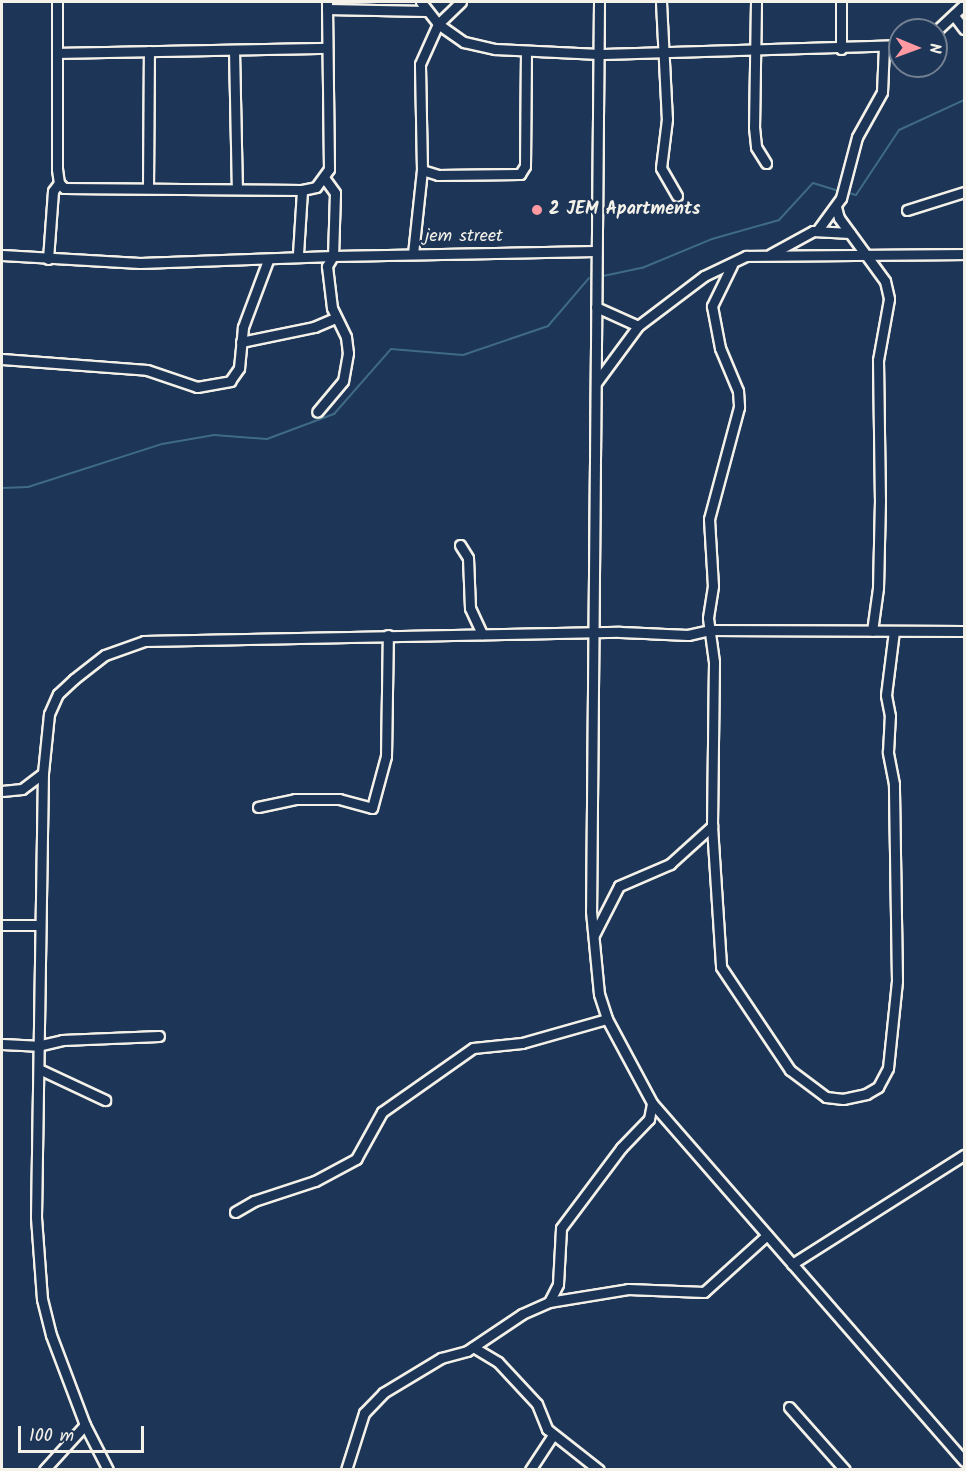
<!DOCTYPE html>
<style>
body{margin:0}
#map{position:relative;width:966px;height:1471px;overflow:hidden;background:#1d3557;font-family:Kalam,sans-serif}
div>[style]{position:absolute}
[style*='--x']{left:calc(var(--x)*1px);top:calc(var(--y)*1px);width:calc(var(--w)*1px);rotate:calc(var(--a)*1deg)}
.stream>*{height:2px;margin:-1px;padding:0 1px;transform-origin:1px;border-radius:1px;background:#3f6b85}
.roads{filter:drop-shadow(2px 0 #f4f1e8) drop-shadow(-2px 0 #f4f1e8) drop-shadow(0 2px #f4f1e8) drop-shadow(0 -2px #f4f1e8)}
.minor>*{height:9px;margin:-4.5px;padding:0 4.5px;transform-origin:4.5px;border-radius:4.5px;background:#1d3557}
.dots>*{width:16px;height:16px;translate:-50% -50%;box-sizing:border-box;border:3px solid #1d3557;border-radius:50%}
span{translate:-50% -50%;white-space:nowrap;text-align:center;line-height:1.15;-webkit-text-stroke:5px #1d3557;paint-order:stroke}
.poi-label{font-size:18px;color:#f4f1e8;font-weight:700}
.left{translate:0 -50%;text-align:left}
.street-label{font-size:18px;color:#f4f1e8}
.frame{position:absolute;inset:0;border:3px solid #f4f1e8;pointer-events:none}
.north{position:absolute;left:888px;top:18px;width:60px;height:60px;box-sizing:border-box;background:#1d3557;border:2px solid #738091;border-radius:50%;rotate:91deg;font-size:16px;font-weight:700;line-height:24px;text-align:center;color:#f4f1e8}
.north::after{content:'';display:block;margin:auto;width:21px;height:27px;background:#ff9aa2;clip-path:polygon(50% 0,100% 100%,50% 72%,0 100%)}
.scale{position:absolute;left:18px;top:1426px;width:126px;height:27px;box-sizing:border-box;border:3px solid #f4f1e8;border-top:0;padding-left:8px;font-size:18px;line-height:21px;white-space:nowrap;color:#f4f1e8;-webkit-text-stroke:4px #1d3557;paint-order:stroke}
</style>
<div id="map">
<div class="stream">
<i style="--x:846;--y:192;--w:10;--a:17"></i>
<i style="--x:856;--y:195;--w:78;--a:-56.5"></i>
<i style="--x:899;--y:130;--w:72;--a:-24.8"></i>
<i style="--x:603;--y:276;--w:40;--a:-12"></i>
<i style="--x:642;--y:268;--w:76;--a:-22.5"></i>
<i style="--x:712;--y:239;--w:70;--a:-15.8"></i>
<i style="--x:779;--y:220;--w:50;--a:-47.4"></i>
<i style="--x:813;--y:183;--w:28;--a:17"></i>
<i style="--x:2;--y:488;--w:26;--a:-2"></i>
<i style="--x:28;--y:487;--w:141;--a:-17.8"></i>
<i style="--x:162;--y:444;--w:53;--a:-9.8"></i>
<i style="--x:214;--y:435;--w:53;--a:4.3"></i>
<i style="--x:267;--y:439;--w:72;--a:-20.5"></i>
<i style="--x:334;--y:414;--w:86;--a:-48.8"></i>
<i style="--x:391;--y:349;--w:72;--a:4.8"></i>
<i style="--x:463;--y:355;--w:90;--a:-18.8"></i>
<i style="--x:548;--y:326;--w:63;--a:-49.5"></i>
</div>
<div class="roads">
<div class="minor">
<i style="--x:57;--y:2;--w:167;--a:90"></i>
<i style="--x:57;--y:169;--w:14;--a:82"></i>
<i style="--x:59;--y:183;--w:7;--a:45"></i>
<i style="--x:64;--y:188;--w:238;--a:0.5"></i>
<i style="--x:302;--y:190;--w:14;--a:-12"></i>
<i style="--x:316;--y:187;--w:22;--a:-54"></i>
<i style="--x:329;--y:169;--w:167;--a:-90.7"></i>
<i style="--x:421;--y:2;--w:28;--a:52"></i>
<i style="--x:438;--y:24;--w:32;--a:35"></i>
<i style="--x:464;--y:42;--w:32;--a:13"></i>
<i style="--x:495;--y:49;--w:104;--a:2.8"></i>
<i style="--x:599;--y:54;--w:301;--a:-1.7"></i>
<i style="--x:599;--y:2;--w:909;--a:90.5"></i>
<i style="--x:591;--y:911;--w:83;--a:84.5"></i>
<i style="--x:599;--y:994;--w:26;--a:72"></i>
<i style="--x:607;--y:1019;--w:95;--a:61.8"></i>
<i style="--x:652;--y:1103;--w:475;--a:48.9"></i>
<i style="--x:661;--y:2;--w:117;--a:87.1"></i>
<i style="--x:667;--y:119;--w:49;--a:97"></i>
<i style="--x:661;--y:168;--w:32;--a:60"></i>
<i style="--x:756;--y:2;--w:125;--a:90.9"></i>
<i style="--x:754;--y:127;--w:20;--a:84"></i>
<i style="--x:756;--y:147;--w:19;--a:58"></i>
<i style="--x:841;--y:2;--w:47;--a:90"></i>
<i style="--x:327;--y:9;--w:99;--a:1.2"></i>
<i style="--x:955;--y:17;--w:15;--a:53"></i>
<i style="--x:936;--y:31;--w:38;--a:-43"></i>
<i style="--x:234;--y:50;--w:139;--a:88.8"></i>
<i style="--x:58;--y:53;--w:269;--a:-1.1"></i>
<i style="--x:422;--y:170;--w:17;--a:17"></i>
<i style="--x:438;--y:175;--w:82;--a:-0.7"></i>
<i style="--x:520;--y:174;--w:9;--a:-58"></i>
<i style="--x:525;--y:166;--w:114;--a:-89.5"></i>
<i style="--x:325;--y:179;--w:17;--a:54"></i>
<i style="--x:335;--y:193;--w:63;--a:91.8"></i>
<i style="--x:333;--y:256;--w:262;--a:-1.1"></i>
<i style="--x:148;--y:188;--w:137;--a:-89.6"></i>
<i style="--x:836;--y:207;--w:11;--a:75"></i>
<i style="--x:839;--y:218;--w:78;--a:53.9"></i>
<i style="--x:885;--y:281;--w:18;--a:77"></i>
<i style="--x:889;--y:299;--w:62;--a:100.2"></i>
<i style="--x:878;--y:360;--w:140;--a:89.2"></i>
<i style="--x:880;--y:500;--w:88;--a:91.3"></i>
<i style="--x:878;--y:588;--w:43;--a:97.9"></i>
<i style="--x:907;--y:210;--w:60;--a:-17.5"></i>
<i style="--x:817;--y:231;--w:41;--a:-54"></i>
<i style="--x:841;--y:198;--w:63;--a:-75.3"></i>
<i style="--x:857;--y:137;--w:51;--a:-60.9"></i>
<i style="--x:882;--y:92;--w:45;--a:-87.5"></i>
<i style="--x:298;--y:254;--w:64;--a:-86.4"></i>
<i style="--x:413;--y:254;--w:84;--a:-83.9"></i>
<i style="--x:422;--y:170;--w:106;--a:-91.1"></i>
<i style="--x:420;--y:64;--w:44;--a:-65.8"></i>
<i style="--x:438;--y:24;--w:32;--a:-44"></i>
<i style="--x:771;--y:254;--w:48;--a:-28.7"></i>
<i style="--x:813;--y:231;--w:37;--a:3"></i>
<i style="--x:2;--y:255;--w:138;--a:3.3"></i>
<i style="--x:140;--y:263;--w:193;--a:-2.1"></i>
<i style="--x:333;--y:256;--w:12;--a:121"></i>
<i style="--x:327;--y:266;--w:42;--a:83.2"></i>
<i style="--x:332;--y:308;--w:32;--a:64"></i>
<i style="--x:346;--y:337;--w:16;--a:83"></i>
<i style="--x:348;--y:353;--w:28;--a:100"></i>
<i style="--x:343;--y:381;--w:40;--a:130"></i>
<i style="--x:48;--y:259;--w:68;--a:-85.8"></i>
<i style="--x:53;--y:191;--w:10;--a:-53"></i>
<i style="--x:732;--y:265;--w:46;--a:116"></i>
<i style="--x:712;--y:306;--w:43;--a:79.2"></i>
<i style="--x:720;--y:348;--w:47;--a:67.3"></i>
<i style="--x:738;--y:391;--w:16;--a:86"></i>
<i style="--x:739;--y:407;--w:116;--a:105"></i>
<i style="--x:709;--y:519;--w:67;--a:86.6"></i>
<i style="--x:713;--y:586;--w:32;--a:99"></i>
<i style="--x:708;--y:618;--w:44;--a:82.2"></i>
<i style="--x:714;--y:662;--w:164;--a:90.7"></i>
<i style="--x:712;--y:826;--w:141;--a:86.3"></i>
<i style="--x:721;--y:967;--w:124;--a:56.2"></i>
<i style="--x:790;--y:1070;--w:45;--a:36.9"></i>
<i style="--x:826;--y:1097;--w:17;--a:7"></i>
<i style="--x:843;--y:1099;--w:24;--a:-12"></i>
<i style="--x:866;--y:1094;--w:14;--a:-30"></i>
<i style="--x:878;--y:1087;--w:21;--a:-62"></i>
<i style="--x:888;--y:1068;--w:87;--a:-84.1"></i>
<i style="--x:897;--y:981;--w:197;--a:-90.9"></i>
<i style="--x:894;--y:784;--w:33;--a:-101"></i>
<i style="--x:888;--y:752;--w:36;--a:-87"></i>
<i style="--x:890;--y:716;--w:21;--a:-101"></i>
<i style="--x:886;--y:695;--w:64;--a:-82.9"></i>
<i style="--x:596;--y:307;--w:46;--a:24.3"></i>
<i style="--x:241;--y:342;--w:75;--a:-11.6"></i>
<i style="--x:314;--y:327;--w:23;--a:-23"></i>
<i style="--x:2;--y:359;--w:145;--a:4.3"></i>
<i style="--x:147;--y:370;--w:53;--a:18.8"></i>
<i style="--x:197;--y:387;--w:34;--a:-10"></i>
<i style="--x:230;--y:381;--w:16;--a:-55"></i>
<i style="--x:239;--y:368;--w:41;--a:-84.4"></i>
<i style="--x:243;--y:327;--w:72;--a:-69.5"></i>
<i style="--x:596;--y:383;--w:71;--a:-53.6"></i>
<i style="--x:638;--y:326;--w:83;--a:-37.1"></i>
<i style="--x:704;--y:276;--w:47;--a:-25.5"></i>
<i style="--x:746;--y:256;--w:218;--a:-0.5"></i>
<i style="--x:460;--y:545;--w:15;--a:58"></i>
<i style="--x:468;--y:558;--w:50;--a:87.7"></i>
<i style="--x:470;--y:608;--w:29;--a:65"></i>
<i style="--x:2;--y:791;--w:20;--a:-6"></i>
<i style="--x:22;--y:789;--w:26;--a:-37"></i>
<i style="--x:258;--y:807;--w:38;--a:-12"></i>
<i style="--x:295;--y:799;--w:44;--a:0"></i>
<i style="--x:339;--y:799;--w:34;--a:15"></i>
<i style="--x:372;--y:808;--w:54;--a:-74.9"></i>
<i style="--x:386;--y:756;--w:121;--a:-89.1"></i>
<i style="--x:2;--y:925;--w:38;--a:0"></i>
<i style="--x:594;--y:935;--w:55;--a:-63"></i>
<i style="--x:619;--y:886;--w:56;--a:-23.3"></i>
<i style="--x:670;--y:864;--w:57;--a:-42.1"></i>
<i style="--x:2;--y:1044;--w:35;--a:3"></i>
<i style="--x:37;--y:1046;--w:26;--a:-13"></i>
<i style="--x:62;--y:1040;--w:97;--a:-2.4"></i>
<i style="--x:41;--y:1070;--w:71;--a:25.1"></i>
<i style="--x:235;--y:1212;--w:22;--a:-30"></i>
<i style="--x:254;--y:1201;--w:64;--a:-18.2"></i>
<i style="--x:315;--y:1181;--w:47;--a:-28.2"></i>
<i style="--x:356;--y:1159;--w:54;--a:-61"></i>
<i style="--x:382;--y:1112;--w:111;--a:-35.1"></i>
<i style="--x:473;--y:1048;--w:49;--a:-5.8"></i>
<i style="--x:522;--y:1043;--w:88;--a:-15.8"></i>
<i style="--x:792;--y:1264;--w:204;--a:-32.4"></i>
<i style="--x:549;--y:1302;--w:80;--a:-9.3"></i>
<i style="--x:628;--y:1289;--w:76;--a:2.3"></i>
<i style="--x:704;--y:1292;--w:85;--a:-42.1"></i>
<i style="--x:473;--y:1347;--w:29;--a:31"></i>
<i style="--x:498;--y:1362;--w:57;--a:47.1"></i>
<i style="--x:537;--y:1404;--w:27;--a:68"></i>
<i style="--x:547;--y:1429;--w:66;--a:38.3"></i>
<i style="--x:789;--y:1407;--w:84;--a:48.4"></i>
<i style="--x:44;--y:1470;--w:61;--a:-47.7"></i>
<i style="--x:108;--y:1470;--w:51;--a:-117.1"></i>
<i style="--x:85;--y:1425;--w:96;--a:-110.7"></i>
<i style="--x:51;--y:1335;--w:37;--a:-104"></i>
<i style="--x:42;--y:1299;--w:82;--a:-94.2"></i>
<i style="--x:36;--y:1217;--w:444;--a:-89.1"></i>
<i style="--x:43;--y:773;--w:59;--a:-84.2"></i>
<i style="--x:49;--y:714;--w:22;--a:-66"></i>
<i style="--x:58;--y:694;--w:22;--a:-43"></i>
<i style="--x:74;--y:679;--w:39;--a:-38"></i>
<i style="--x:105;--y:655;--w:41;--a:-19.7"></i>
<i style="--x:144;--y:641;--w:476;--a:-1.1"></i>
<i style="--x:620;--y:632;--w:68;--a:2.5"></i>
<i style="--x:688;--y:635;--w:23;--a:-13"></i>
<i style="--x:710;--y:630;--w:254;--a:0.2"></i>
<i style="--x:346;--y:1470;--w:60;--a:-72.5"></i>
<i style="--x:364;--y:1413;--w:28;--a:-46"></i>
<i style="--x:383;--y:1393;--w:68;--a:-31.1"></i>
<i style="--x:441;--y:1358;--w:27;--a:-15"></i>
<i style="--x:467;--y:1351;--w:66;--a:-33.9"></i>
<i style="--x:522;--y:1314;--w:30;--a:-24"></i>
<i style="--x:549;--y:1302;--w:20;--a:-63"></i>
<i style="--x:558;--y:1284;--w:56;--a:-86.9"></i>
<i style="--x:561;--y:1228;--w:100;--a:-53.1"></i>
<i style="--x:621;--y:1148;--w:40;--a:-46"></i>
<i style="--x:649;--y:1119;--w:16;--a:-79"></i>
<i style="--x:530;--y:1470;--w:42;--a:-56.7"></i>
</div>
</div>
<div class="dots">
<i style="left:537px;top:210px;background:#ff9aa2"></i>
</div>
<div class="poi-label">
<span class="left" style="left:549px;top:210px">2 JEM Apartments</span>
</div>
<div class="street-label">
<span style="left:464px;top:237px">jem street</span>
</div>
<div class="frame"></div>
<div class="north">N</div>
<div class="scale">100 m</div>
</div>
